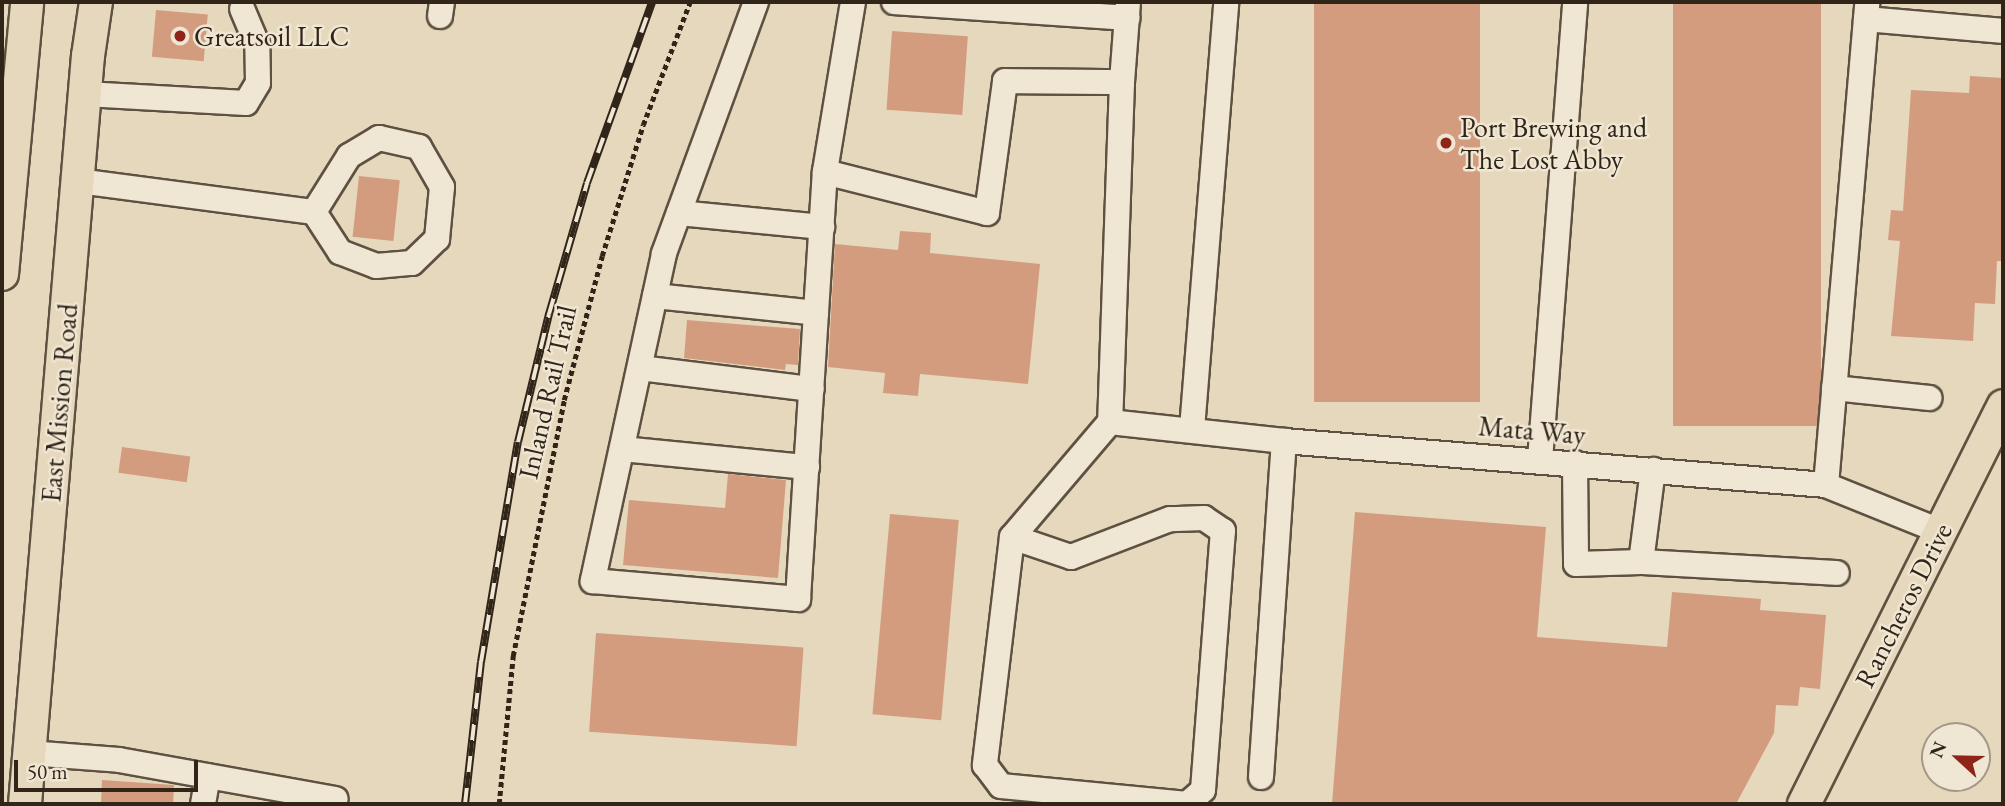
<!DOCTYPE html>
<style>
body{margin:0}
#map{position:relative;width:2005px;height:806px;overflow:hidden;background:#e6d8bc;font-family:"EB Garamond",serif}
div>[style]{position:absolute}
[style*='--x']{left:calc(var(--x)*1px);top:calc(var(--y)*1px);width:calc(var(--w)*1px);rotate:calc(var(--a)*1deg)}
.building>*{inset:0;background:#d49c7f;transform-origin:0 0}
.path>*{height:4.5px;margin-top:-2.25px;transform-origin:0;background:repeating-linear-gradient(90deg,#312418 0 5px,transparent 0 8.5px)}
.roads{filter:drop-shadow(2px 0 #5e5141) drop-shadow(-2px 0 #5e5141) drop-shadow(0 2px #5e5141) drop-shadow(0 -2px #5e5141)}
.minor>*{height:24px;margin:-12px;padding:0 12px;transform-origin:12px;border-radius:12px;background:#efe6d3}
.major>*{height:32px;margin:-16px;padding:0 16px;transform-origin:16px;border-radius:16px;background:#e6d8bc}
.rail>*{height:8px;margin-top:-4px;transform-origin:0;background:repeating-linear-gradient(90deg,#efe6d3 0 16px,#312418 0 32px);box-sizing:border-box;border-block:2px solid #312418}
.dots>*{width:19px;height:19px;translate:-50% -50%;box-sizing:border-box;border:4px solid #efe6d3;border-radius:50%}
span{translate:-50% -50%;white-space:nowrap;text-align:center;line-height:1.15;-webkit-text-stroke:5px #efe6d3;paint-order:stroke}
.poi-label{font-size:28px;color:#312418}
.left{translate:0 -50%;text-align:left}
.street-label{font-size:28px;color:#312418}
.frame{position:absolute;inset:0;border:4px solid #312418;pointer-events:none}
.north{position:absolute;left:1921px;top:722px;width:70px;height:70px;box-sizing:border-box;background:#efe6d3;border:2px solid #a39888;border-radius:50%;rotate:292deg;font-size:19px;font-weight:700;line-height:28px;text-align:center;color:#312418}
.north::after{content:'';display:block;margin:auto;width:24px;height:32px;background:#8f2418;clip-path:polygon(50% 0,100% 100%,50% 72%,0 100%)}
.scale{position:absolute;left:14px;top:760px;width:184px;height:32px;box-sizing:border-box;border:4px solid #312418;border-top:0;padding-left:9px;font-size:21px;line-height:24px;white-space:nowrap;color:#312418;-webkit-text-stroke:5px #efe6d3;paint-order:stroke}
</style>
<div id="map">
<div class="building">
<i style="left:1314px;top:2px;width:166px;height:400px"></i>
<i style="left:1673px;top:2px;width:148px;height:424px"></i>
<i style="left:156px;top:10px;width:52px;height:47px;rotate:5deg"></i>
<i style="left:892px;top:31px;width:76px;height:79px;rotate:4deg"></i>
<i style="clip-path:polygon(1970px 76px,2003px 78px,2003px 261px,1997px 261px,1995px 304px,1975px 303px,1973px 341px,1891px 336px,1900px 241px,1888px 240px,1891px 210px,1903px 211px,1911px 90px,1969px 93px)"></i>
<i style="left:359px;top:176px;width:41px;height:61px;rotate:6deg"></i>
<i style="clip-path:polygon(900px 231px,931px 233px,930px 253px,1040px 264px,1028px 384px,920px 374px,918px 396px,883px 393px,885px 373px,828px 367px,835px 244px,898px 250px)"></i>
<i style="clip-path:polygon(687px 320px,800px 329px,798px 365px,786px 364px,785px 370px,684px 358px)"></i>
<i style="left:122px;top:447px;width:69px;height:26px;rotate:8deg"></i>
<i style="clip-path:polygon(728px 474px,786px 480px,778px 578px,623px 565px,629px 500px,725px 508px)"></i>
<i style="clip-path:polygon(1355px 512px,1546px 527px,1537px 637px,1667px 647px,1672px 592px,1761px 599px,1760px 610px,1826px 615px,1820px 689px,1800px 687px,1798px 706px,1776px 705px,1774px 733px,1736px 804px,1332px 804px)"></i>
<i style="left:890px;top:514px;width:69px;height:201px;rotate:5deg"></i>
<i style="left:596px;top:633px;width:208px;height:99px;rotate:4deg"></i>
<i style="clip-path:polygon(102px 780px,174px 785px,173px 804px,101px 804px)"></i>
</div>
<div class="path">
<i style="--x:499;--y:804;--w:149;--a:-84.6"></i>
<i style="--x:513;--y:656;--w:261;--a:-78.7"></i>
<i style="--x:564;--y:400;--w:149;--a:-75.2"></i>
<i style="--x:602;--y:256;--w:137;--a:-72.6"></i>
<i style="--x:643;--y:125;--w:132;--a:-69.1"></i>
</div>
<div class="roads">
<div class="minor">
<i style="--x:756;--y:2;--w:268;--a:110.1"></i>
<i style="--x:664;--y:254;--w:335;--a:102.3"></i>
<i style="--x:593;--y:581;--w:206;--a:5"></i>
<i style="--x:798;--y:599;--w:428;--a:-86.4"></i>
<i style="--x:853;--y:2;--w:172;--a:99.4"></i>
<i style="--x:825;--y:172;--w:167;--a:14.2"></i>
<i style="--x:987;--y:213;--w:133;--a:-82.2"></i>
<i style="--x:1005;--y:81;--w:117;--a:0.5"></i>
<i style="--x:1122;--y:82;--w:340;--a:92"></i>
<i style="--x:1110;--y:422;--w:151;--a:130.4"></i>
<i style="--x:1012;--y:537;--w:230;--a:96.8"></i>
<i style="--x:985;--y:765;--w:26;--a:53"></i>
<i style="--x:1001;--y:786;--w:187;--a:5.5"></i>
<i style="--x:1187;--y:804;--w:21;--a:-41"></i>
<i style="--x:1203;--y:790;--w:260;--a:-85.6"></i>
<i style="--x:1223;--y:531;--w:23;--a:-146"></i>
<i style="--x:1204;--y:518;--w:34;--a:178"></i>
<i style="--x:1170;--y:519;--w:106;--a:159"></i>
<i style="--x:1071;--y:557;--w:62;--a:-161.3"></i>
<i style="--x:894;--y:2;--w:234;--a:3.9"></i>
<i style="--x:440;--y:16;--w:14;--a:-82"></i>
<i style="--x:1866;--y:19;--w:138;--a:5"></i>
<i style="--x:1122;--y:82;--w:80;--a:-85.7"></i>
<i style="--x:85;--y:94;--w:161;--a:3.2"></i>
<i style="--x:246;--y:103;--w:23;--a:-59"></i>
<i style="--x:258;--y:83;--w:39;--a:-91"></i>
<i style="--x:257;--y:44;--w:38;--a:-113"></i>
<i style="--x:78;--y:181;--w:238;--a:7.5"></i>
<i style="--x:314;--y:212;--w:48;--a:57"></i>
<i style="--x:340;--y:252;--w:39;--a:21"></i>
<i style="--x:376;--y:266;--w:36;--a:-5"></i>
<i style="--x:412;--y:263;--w:35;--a:-44"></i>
<i style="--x:437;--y:239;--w:52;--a:-84.5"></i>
<i style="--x:442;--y:187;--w:46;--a:-119.9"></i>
<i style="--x:419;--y:147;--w:41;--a:-167.3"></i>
<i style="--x:379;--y:138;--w:35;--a:149"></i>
<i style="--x:349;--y:156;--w:66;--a:122"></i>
<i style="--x:679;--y:213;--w:144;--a:5.6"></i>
<i style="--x:655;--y:296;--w:162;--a:6"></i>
<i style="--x:640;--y:368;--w:173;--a:7"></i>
<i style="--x:1834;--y:388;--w:96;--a:6"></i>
<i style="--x:1110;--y:422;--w:175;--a:6.2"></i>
<i style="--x:1284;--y:441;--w:544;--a:4.64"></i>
<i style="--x:1826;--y:485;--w:123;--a:22"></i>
<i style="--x:1192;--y:429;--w:428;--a:-85.4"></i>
<i style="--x:622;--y:449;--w:186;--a:5.6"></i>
<i style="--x:1540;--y:460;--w:459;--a:-85.6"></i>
<i style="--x:1575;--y:463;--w:101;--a:89.4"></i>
<i style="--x:1576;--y:564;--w:65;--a:-1.8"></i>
<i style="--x:1641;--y:562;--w:93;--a:-82.6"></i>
<i style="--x:1826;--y:485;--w:485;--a:-85.1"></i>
<i style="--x:1641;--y:562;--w:196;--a:3.2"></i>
<i style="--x:29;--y:753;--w:90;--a:4.4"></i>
<i style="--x:119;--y:760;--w:220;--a:10.2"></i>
<i style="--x:1261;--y:777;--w:337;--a:-86.1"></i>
<i style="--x:203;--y:804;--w:28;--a:-80"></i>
</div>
<div class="major">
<i style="--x:2;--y:274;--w:273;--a:-84.7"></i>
<i style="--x:25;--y:804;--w:751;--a:-85.19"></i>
<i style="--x:88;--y:56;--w:55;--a:-81.6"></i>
<i style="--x:1804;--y:804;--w:445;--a:-63.4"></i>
</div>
</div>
<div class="rail">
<i style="--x:465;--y:804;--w:143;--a:-83.6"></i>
<i style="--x:481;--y:662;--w:223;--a:-80.5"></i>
<i style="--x:518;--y:442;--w:132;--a:-76.4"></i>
<i style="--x:549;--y:314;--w:136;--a:-73.8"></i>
<i style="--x:587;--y:183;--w:192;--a:-70.2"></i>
</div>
<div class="dots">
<i style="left:180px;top:36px;background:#8f2418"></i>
<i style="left:1446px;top:143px;background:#8f2418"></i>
</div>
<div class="poi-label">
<span class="left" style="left:194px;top:36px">Greatsoil LLC</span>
<span class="left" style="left:1460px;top:143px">Port Brewing and<br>The Lost Abby</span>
</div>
<div class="street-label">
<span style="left:547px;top:392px;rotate:-77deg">Inland Rail Trail</span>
<span style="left:59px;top:403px;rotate:-85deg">East Mission Road</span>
<span style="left:1532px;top:430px;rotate:5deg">Mata Way</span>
<span style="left:1903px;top:605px;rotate:-63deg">Rancheros Drive</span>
</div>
<div class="frame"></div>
<div class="north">N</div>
<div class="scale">50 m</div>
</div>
